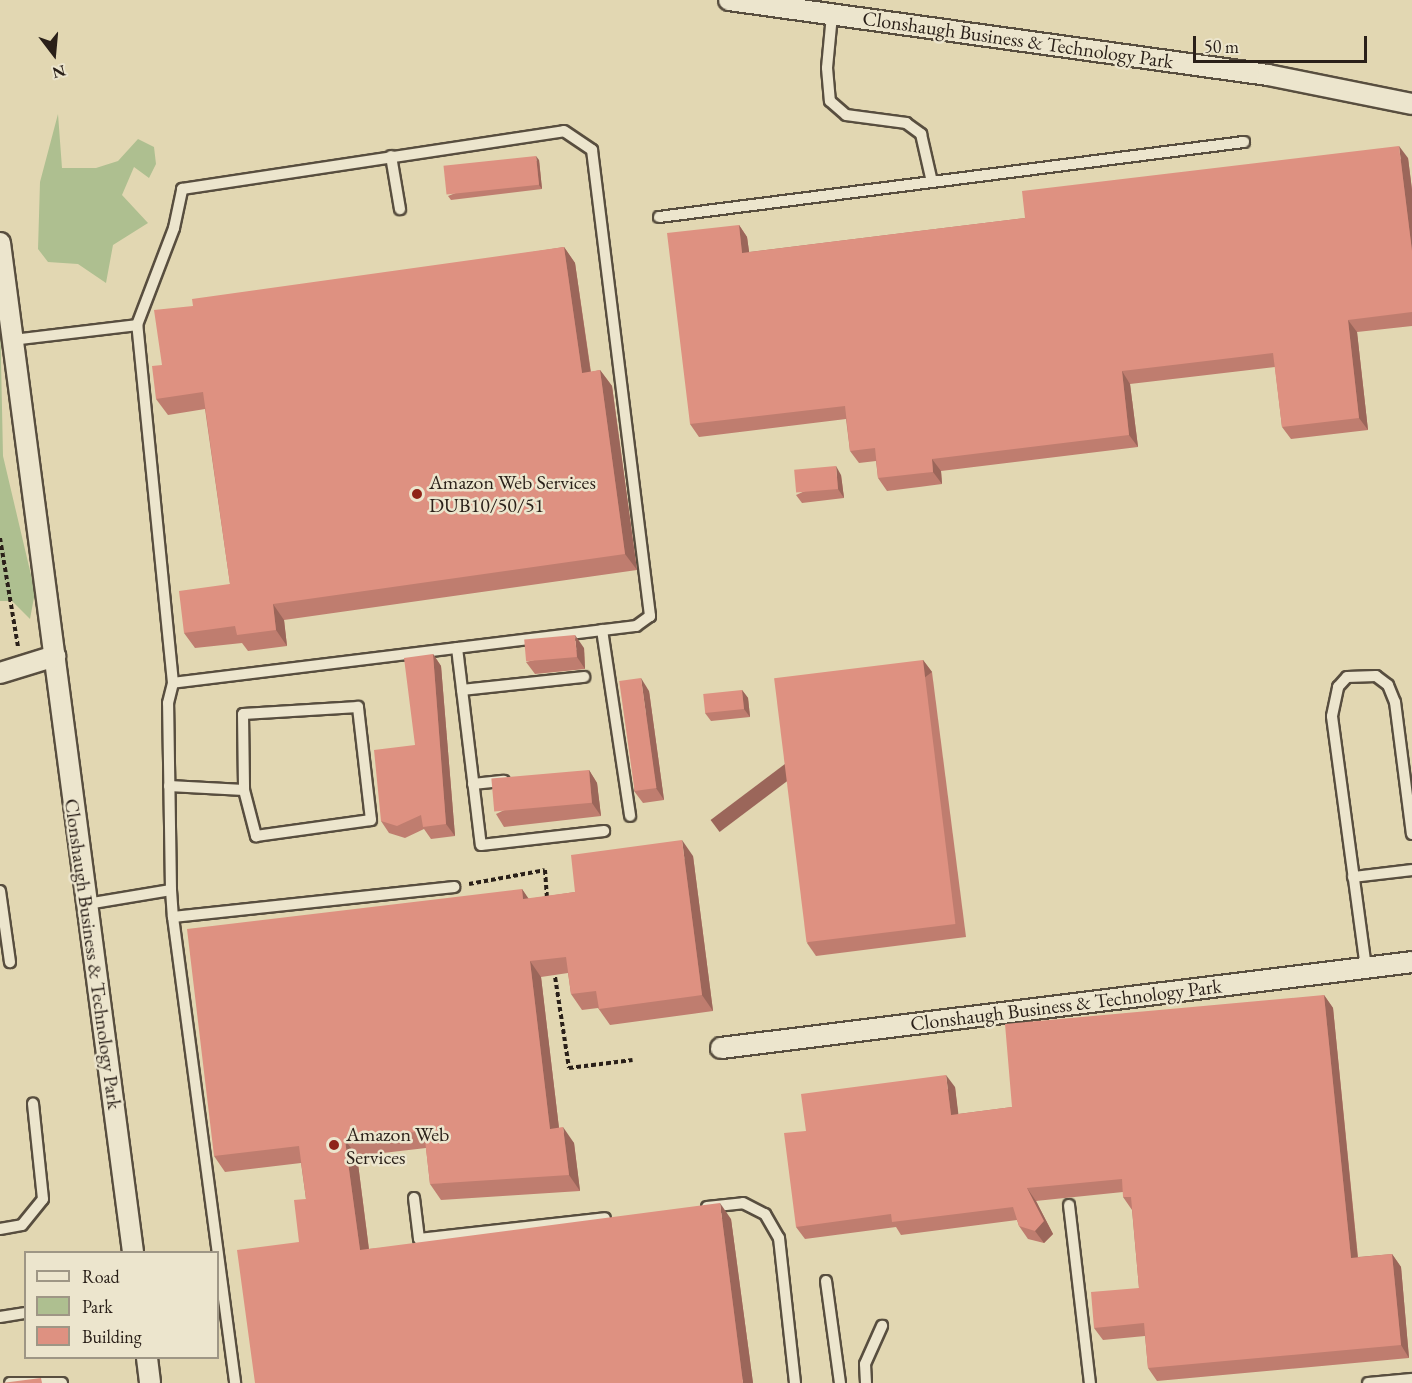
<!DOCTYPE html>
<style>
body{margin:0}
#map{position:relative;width:1412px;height:1383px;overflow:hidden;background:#e2d7b2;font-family:"EB Garamond",serif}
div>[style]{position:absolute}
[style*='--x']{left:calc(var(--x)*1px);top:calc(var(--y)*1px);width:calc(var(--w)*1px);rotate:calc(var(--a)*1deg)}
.green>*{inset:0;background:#aebf90}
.path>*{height:4px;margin-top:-2px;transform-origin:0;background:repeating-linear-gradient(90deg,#2a2019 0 4.5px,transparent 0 7.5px)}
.roads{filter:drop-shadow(2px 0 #584e3f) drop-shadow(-2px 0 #584e3f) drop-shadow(0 2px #584e3f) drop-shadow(0 -2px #584e3f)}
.lane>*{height:10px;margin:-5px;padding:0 5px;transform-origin:5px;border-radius:5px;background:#ece5cd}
.street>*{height:20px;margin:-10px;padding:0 10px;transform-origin:10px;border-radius:10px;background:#ece5cd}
.wall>*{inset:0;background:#bf7d6f}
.shaded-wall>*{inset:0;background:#9b665a;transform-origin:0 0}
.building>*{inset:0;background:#de9181;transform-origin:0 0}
.dots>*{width:16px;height:16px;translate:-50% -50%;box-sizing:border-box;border:3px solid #ece5cd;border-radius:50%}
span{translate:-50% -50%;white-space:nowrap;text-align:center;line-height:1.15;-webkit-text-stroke:5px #ece5cd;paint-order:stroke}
.street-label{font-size:20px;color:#2a2019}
.poi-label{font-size:20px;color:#2a2019}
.left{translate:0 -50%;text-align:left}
.legend{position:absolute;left:24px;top:1251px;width:195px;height:108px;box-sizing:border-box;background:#ece5cd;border:2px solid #9e9685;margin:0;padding:8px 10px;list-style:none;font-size:18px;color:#2a2019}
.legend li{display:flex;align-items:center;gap:12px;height:30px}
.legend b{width:30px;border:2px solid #9e9685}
.north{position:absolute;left:24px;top:24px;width:60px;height:60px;-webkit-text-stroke:4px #ece5cd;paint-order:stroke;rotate:164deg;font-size:16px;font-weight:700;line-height:24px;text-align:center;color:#2a2019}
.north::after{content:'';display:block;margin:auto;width:21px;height:27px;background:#2a2019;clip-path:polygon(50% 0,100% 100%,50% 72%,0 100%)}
.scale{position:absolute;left:1193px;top:36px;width:174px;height:27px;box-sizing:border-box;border:3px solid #2a2019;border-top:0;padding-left:8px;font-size:18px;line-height:21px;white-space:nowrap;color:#2a2019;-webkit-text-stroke:4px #ece5cd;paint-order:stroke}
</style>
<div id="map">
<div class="green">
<i style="clip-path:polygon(58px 114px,62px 168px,96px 168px,118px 161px,138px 139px,154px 147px,156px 164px,149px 178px,134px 167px,122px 195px,148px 223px,113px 245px,106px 283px,78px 264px,48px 262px,38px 249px,40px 182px)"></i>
<i style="clip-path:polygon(0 311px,3px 456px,35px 592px,30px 619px,12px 601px,0 601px)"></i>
</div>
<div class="path">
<i style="--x:0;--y:538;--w:110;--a:80.6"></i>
<i style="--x:469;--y:884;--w:77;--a:-10.4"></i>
<i style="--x:545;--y:870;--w:30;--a:86"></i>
<i style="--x:554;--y:970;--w:99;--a:81.3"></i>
<i style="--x:569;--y:1068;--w:64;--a:-7.1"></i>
</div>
<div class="roads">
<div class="lane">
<i style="--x:832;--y:15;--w:53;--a:95.4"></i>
<i style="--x:827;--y:68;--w:33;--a:85"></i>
<i style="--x:830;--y:101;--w:21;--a:41"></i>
<i style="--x:846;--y:115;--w:61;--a:7.6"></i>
<i style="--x:906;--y:123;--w:19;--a:36"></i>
<i style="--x:921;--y:134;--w:49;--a:77.1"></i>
<i style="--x:391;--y:156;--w:54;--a:80.4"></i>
<i style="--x:659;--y:217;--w:590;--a:-7.31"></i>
<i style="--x:12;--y:340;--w:126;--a:-6.8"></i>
<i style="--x:602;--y:630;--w:188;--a:81.4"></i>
<i style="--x:457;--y:648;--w:198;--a:83.1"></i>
<i style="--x:481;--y:845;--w:124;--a:-6.5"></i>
<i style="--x:462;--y:690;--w:123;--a:-6.1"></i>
<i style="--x:473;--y:784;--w:31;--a:-6"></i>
<i style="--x:169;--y:786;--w:75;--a:3.1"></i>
<i style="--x:244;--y:790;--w:48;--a:75.4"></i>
<i style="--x:256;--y:836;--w:116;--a:-7.9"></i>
<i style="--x:371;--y:820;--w:114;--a:-96.6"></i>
<i style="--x:358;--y:707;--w:115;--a:176.5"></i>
<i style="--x:243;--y:714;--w:76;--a:89.2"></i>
<i style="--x:1353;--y:877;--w:59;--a:-6.8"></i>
<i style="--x:171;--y:890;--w:187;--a:-90.9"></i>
<i style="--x:168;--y:703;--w:21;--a:-76"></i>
<i style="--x:173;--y:683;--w:360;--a:-95.7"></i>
<i style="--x:137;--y:325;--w:104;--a:-69.1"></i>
<i style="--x:174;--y:228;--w:40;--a:-78"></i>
<i style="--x:182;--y:189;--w:386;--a:-8.6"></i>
<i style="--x:564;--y:131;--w:34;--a:34"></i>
<i style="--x:592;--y:150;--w:470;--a:82.9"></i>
<i style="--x:650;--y:616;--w:17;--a:144"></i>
<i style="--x:636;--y:626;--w:466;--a:173"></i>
<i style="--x:0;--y:891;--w:72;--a:82"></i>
<i style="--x:87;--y:904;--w:85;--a:-9.5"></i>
<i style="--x:171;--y:890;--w:27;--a:86"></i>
<i style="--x:173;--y:917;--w:283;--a:-6.1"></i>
<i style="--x:173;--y:917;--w:470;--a:82.4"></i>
<i style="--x:1366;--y:968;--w:254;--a:-97.7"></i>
<i style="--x:1332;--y:716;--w:30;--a:-78"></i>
<i style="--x:1338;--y:687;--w:13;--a:-48"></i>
<i style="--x:1347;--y:677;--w:29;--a:-2"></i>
<i style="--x:1376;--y:676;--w:15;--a:37"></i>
<i style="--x:1388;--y:685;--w:18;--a:68"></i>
<i style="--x:1395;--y:702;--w:133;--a:82.7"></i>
<i style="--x:414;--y:1198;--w:41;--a:83"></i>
<i style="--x:419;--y:1239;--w:187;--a:-6.4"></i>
<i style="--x:1069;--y:1205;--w:179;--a:83.3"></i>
<i style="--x:707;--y:1207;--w:36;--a:-6"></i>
<i style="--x:743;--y:1203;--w:25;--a:27"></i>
<i style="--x:765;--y:1214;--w:28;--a:60"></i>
<i style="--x:779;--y:1238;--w:146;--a:83.7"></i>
<i style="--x:0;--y:1229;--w:22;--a:-10"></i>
<i style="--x:22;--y:1225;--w:33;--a:-51"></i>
<i style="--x:43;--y:1199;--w:96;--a:-96"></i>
<i style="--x:826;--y:1281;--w:103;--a:82.2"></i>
<i style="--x:0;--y:1317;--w:26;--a:-9"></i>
<i style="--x:10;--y:1383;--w:52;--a:0"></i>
<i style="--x:866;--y:1383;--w:19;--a:-93"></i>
<i style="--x:865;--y:1364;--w:42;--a:-65.9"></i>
<i style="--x:1368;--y:1383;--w:44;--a:-5.2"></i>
</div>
<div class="street">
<i style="--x:729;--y:0;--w:544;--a:7.92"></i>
<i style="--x:1268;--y:75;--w:147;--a:11.4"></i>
<i style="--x:0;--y:243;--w:1018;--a:82.49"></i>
<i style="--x:0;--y:673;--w:58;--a:-17.2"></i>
<i style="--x:721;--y:1048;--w:696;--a:-7.09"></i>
<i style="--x:147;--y:1358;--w:25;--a:83"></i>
</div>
</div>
<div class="wall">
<i style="clip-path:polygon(1408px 158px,1412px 190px,1412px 326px,1357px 332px,1368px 430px,1291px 439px,1282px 427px,1275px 367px,1130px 384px,1138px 447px,941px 471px,942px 484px,887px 491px,878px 478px,876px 461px,859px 463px,850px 451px,846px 419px,699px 437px,690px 424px,739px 225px,747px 237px,749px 252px,1025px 218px)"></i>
<i style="clip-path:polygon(539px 160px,542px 189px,451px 200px,448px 196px)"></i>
<i style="clip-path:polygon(564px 247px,575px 263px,591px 372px,600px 370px,612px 386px,637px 570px,284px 620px,287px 646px,248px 651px,242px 643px,195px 648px,184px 633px,230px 584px,205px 409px,168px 415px,156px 399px,162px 365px,193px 306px)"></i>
<i style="clip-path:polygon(841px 475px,844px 498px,802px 503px,796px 495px)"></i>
<i style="clip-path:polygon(584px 648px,585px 669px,535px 674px,526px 662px)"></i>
<i style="clip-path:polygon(433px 654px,441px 666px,455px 836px,431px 839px,424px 829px,405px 838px,389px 833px,381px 821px,415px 745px)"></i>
<i style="clip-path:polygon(923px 660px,932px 672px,966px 937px,816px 956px,807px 943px)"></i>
<i style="clip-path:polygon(742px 690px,748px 698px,750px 717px,711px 721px,705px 713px)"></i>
<i style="clip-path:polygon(649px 691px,664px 800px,643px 803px,634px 791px)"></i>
<i style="clip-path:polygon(589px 770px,597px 783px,601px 816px,504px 827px,496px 814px)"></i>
<i style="clip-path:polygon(693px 856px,713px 1011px,610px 1025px,598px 1008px,582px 1010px,571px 994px,568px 973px,541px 977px,559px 1128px,574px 1143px,580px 1191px,441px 1200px,430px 1184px,426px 1148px,357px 1156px,369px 1249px,731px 1219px,753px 1383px,299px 1242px,306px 1199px,301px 1163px,225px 1172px,214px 1156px,522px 889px,528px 899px,575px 892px)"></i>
<i style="clip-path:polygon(1324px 995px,1333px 1008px,1358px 1257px,1392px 1254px,1401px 1267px,1409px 1358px,1157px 1381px,1148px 1368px,1145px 1336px,1103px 1340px,1094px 1328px,1139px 1288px,1132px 1210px,1123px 1197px,1123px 1192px,1036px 1201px,1053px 1234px,1044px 1243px,1028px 1239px,1019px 1226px,1017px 1220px,901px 1235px,896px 1227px,805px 1239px,796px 1227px,806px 1131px,955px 1087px,958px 1114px,1012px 1107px)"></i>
</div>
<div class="shaded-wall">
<i style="clip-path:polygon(1399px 146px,1408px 158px,1412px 190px,1412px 251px)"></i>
<i style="clip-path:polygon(536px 156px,539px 160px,542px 189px,539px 185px)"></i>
<i style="clip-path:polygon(739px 225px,747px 237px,751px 265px,742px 253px)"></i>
<i style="clip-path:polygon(564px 247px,575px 263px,593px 389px,582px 373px)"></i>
<i style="clip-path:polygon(1348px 320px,1357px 332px,1368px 430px,1359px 418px)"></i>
<i style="clip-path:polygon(600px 370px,612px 386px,637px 570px,625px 554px)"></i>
<i style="clip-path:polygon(1122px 371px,1130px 384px,1138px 447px,1129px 435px)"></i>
<i style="clip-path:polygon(932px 459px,941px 471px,942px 484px,933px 472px)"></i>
<i style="clip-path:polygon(836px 466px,841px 475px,844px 498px,838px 489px)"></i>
<i style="clip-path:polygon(273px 604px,284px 620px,287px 646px,276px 630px)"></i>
<i style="clip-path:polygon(575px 635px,584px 648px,585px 669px,577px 657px)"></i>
<i style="clip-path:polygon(433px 654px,441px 666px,455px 836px,446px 824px)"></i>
<i style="left:923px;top:660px;width:15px;height:266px;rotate:53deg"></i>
<i style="clip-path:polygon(641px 678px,649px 691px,664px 800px,656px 788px)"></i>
<i style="clip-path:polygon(742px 690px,748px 698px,750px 717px,744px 709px)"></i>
<i style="clip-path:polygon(589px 770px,597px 783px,601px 816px,592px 803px)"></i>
<i style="clip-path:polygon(682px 840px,693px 856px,713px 1011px,702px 995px)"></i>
<i style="clip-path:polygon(522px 889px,533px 905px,523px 899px)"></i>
<i style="clip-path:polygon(530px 961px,541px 977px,561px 1145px,550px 1129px)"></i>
<i style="clip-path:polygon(1324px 995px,1333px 1008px,1359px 1271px,1351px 1258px)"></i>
<i style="clip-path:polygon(946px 1075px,955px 1087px,960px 1127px,951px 1115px)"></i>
<i style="clip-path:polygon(563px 1127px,574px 1143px,580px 1191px,569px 1175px)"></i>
<i style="clip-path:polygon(345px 1140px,357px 1156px,371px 1266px,360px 1250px)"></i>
<i style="clip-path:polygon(1027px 1188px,1036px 1201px,1053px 1234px,1044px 1243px,1035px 1231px)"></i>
<i style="clip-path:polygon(720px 1203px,731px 1219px,753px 1383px,743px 1383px)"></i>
<i style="clip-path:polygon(1392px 1254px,1401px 1267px,1409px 1358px,1401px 1345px)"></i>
</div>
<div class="building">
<i style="clip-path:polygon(1399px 146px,1412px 251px,1412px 312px,1348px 320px,1359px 418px,1282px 427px,1273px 353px,1122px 371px,1129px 435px,932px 459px,933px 472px,878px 478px,875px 448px,850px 451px,845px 406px,690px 424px,667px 233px,739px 225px,742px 253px,1025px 218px,1022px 191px)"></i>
<i style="left:536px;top:156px;width:29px;height:93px;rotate:84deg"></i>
<i style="clip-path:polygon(564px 247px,582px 373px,600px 370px,625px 554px,273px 604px,276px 630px,237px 635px,235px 626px,184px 633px,179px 591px,230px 584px,203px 392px,156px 399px,152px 366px,162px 365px,154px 310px,193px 306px,192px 299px)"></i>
<i style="left:836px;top:466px;width:23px;height:42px;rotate:85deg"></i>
<i style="left:575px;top:635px;width:22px;height:51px;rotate:85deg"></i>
<i style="clip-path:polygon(433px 654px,446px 824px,423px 827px,421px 815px,397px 826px,381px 821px,374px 750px,415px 745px,404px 658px)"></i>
<i style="left:923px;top:660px;width:266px;height:150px;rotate:83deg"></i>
<i style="left:641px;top:678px;width:111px;height:22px;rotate:82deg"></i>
<i style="left:742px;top:690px;width:19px;height:39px;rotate:84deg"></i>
<i style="left:589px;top:770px;width:33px;height:98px;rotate:85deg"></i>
<i style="clip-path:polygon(682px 840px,702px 995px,599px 1009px,596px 991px,571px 994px,566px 957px,530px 961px,550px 1129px,563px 1127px,569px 1175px,430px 1184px,424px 1131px,345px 1140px,360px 1250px,720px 1203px,743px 1383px,255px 1383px,237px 1250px,299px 1242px,294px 1200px,306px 1199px,299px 1146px,214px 1156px,187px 929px,522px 889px,523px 899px,575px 892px,571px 855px)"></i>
<i style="clip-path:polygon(1324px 995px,1351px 1258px,1392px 1254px,1401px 1345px,1148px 1368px,1144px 1323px,1094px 1328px,1091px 1292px,1139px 1288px,1131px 1197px,1123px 1197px,1122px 1179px,1027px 1188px,1044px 1221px,1035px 1231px,1019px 1226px,1013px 1207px,892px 1222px,891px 1214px,796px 1227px,784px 1133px,806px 1131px,801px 1094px,946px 1075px,951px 1115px,1012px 1107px,1005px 1024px)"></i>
<i style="clip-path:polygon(41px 1378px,42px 1383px,2px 1383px)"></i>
</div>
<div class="dots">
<i style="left:417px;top:494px;background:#8f2418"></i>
<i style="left:334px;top:1145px;background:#8f2418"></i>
</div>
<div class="street-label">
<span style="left:1018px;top:40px;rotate:8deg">Clonshaugh Business &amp; Technology Park</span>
<span style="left:93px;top:954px;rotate:82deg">Clonshaugh Business &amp; Technology Park</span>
<span style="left:1066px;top:1005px;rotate:-7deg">Clonshaugh Business &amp; Technology Park</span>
</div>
<div class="poi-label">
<span class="left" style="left:429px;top:494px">Amazon Web Services<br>DUB10/50/51</span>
<span class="left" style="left:346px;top:1146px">Amazon Web<br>Services</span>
</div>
<ul class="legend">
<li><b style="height:8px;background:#ece5cd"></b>Road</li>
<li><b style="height:16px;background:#aebf90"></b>Park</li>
<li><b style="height:16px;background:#de9181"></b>Building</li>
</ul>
<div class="north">N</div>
<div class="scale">50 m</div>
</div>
